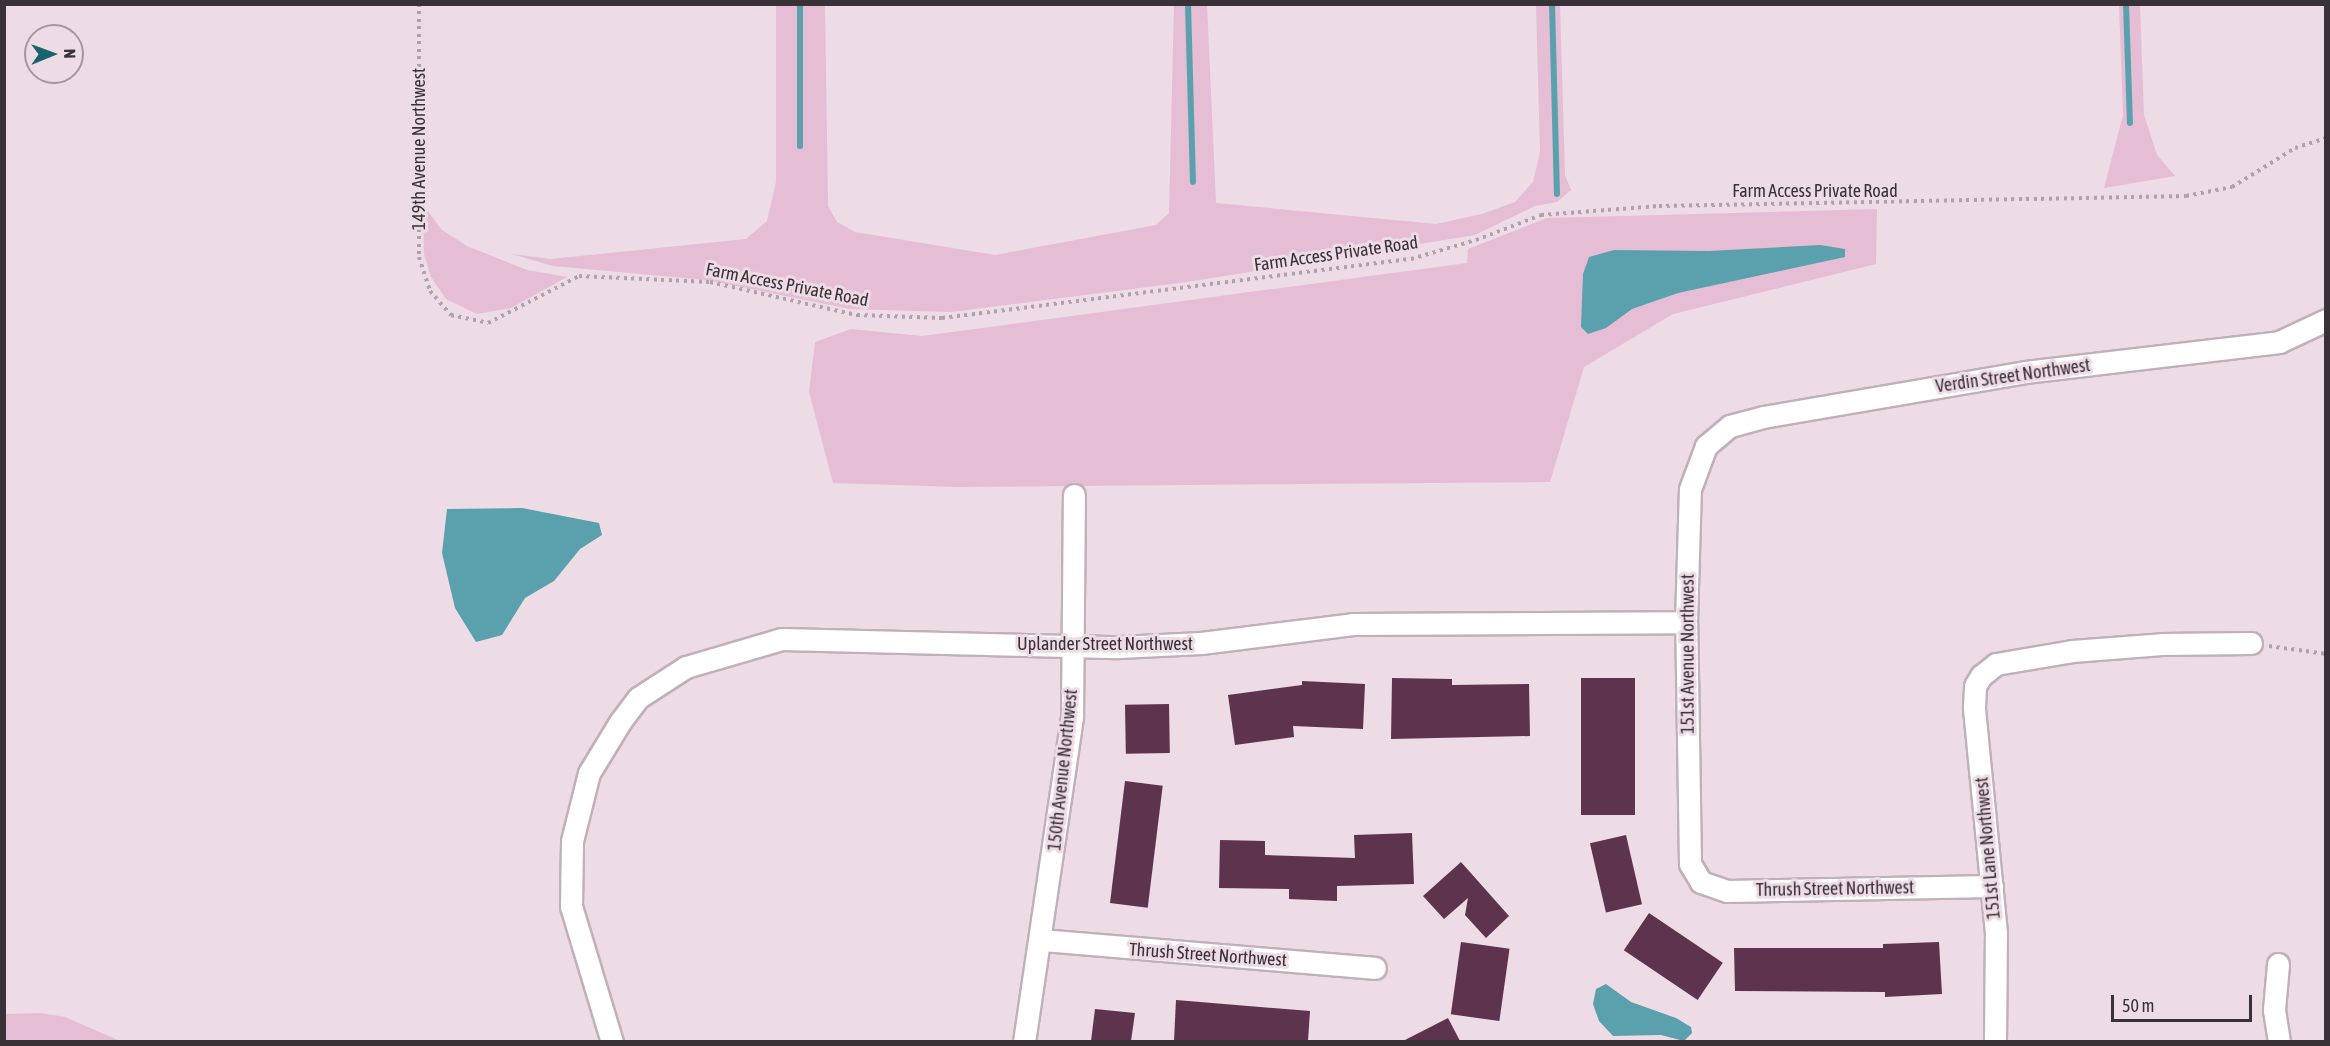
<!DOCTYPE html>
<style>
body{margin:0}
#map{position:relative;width:2330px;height:1046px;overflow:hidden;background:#eddbe5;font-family:"Asap Condensed",sans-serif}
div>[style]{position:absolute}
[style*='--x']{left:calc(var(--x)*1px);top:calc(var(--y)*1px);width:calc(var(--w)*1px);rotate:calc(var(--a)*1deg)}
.green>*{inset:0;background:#e5bdd4}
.water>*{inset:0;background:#5aa1ad}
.stream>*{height:6px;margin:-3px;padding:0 3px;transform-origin:3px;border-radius:3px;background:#5aa1ad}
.building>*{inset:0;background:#5e334e;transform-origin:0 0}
.path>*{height:4px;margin-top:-2px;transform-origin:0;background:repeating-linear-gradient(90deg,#b0a2aa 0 3px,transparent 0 7.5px)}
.roads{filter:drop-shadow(2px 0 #c1b0ba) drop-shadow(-2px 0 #c1b0ba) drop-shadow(0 2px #c1b0ba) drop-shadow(0 -2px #c1b0ba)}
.street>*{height:21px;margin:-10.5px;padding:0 10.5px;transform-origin:10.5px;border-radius:10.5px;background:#fff}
span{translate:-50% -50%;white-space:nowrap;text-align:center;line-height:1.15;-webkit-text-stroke:6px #eddbe5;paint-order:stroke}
.street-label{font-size:18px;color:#383135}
.frame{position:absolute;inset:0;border:6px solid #383135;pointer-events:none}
.north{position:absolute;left:24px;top:24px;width:60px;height:60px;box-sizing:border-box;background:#eddbe5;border:2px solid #a5979f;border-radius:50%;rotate:89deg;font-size:16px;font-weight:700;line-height:24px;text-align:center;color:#383135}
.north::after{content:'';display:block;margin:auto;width:21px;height:27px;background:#18636e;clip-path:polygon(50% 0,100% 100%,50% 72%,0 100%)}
.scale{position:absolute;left:2111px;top:995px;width:141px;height:27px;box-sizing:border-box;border:3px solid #383135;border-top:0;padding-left:8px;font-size:18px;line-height:21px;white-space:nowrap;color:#383135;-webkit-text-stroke:4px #eddbe5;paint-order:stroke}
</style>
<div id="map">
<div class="green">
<i style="clip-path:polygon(776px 5px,825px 5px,828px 206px,837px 222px,855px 232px,995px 255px,1156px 225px,1169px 213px,1174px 5px,1207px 5px,1216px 203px,1436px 224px,1482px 214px,1515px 202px,1533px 182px,1540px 152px,1536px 5px,1560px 5px,1565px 175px,1571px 190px,1557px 202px,1535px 206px,1475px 235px,1187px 282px,951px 312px,850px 309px,707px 280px,553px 266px,512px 254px,551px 259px,746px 239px,767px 221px,776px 182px)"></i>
<i style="clip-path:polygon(2119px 5px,2140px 5px,2144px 115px,2157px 155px,2175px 176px,2104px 188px,2123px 115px)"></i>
<i style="clip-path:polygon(423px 205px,442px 230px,467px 246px,527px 270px,567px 277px,511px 308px,477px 314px,446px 299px,431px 277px,424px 254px)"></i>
<i style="clip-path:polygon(1877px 209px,1876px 264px,1673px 314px,1584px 367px,1550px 482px,958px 487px,833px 483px,809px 392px,815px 342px,851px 329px,922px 336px,1467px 263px,1468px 249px,1547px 218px)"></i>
<i style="clip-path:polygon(40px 1013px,65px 1017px,120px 1041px,5px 1041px,5px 1014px)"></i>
</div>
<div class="water">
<i style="clip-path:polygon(1820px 245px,1845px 249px,1845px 257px,1678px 293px,1632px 309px,1606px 328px,1588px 334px,1581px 327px,1583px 274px,1589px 257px,1614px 250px,1709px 251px)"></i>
<i style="clip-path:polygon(522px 508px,599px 523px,602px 535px,580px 549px,554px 581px,525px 598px,502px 635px,476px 642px,455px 608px,442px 553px,447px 509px)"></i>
<i style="clip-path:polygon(1606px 984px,1631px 1002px,1676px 1018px,1691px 1027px,1692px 1033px,1684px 1041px,1661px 1035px,1613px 1036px,1599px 1021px,1593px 1004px,1596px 989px)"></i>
</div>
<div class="stream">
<i style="--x:800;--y:4;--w:142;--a:90"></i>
<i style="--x:1188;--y:4;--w:178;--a:88.4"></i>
<i style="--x:1552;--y:4;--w:190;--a:88.5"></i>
<i style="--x:2126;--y:4;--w:119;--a:88.1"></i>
</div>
<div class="building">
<i style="clip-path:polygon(1392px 678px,1452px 679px,1452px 685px,1529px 684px,1530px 736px,1391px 739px)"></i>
<i style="left:1635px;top:678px;width:137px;height:54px;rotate:90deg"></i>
<i style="clip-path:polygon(1302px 681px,1365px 684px,1363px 729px,1293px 726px,1294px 737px,1235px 745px,1228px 695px,1302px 685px)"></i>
<i style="left:1169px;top:704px;width:49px;height:44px;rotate:89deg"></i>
<i style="left:1125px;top:781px;width:38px;height:123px;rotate:7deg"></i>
<i style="clip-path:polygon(1412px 833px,1414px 884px,1337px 886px,1337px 901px,1289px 899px,1289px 889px,1219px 888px,1220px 840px,1265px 841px,1265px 855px,1355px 858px,1354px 835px)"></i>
<i style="left:1626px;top:835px;width:71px;height:37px;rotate:77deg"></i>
<i style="clip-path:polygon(1461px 862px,1509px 916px,1486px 938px,1465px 915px,1468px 898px,1444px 919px,1423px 896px)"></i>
<i style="left:1649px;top:913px;width:89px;height:45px;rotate:34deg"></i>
<i style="left:1461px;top:942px;width:49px;height:73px;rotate:8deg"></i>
<i style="clip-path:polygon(1939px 942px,1942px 994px,1885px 997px,1885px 992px,1735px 991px,1734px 948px,1883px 948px,1883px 944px)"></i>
<i style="clip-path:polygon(1176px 1000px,1310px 1011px,1308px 1041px,1174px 1041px)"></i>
<i style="clip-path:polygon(1095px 1009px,1135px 1013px,1131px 1041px,1091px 1041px)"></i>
<i style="clip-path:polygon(1448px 1018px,1460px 1041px,1403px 1041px)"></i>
</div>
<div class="path">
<i style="--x:419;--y:4;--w:253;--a:90"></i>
<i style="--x:419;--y:257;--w:36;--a:72"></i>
<i style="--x:430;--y:291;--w:32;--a:49"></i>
<i style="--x:451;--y:315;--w:38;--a:12"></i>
<i style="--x:488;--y:323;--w:102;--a:-27.3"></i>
<i style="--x:579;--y:276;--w:131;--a:2.6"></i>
<i style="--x:710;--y:282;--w:151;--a:12.7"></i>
<i style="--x:857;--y:315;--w:85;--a:2"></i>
<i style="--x:942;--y:318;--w:473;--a:-7.2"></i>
<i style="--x:1411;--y:259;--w:68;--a:-16.3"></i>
<i style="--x:1476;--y:240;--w:70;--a:-21"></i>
<i style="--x:1541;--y:215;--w:118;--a:-4.4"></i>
<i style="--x:1659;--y:206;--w:527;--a:-1.09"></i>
<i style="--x:2186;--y:196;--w:47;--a:-11.1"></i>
<i style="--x:2232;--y:187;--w:74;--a:-31.8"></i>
<i style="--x:2295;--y:148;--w:33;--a:-18"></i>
<i style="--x:2269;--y:646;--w:58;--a:8"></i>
</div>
<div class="roads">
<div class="street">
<i style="--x:1992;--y:886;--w:265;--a:178.9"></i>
<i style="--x:1727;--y:891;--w:28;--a:-161"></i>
<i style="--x:1701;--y:882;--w:21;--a:-121"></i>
<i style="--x:1690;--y:864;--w:242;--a:-90.9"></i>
<i style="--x:1686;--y:622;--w:133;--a:-88.3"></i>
<i style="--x:1690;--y:489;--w:46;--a:-69.6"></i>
<i style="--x:1706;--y:446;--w:31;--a:-40"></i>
<i style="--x:1730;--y:426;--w:34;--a:-15"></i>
<i style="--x:1763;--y:417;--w:266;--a:-9.7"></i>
<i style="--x:2025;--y:372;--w:256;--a:-6.7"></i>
<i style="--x:2279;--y:342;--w:52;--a:-25.1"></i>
<i style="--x:1042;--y:940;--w:334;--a:4.8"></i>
<i style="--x:2278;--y:964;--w:46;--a:95"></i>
<i style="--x:2274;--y:1010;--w:32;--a:81"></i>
<i style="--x:612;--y:1042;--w:142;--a:-106.8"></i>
<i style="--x:571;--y:906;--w:65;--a:-89.1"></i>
<i style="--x:572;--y:841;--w:70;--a:-76"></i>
<i style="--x:589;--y:773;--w:60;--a:-58.7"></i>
<i style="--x:620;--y:722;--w:30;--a:-53"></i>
<i style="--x:638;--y:698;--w:57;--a:-32.9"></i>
<i style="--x:686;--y:667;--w:100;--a:-16.3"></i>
<i style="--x:782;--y:639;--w:337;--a:1.4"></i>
<i style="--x:1119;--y:647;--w:82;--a:-2.8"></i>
<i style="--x:1201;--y:643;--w:153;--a:-7.1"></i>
<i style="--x:1353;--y:624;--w:333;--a:-0.3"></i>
<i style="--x:1024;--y:1042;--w:329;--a:-81.6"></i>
<i style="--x:1072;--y:717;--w:222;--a:-89.5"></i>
<i style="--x:1995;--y:1042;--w:109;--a:-89.5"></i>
<i style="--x:1996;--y:933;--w:227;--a:-95.6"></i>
<i style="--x:1974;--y:707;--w:21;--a:-87"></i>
<i style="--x:1975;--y:686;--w:12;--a:-59"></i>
<i style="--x:1981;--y:676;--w:19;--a:-39"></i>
<i style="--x:1996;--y:664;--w:77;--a:-9.7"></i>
<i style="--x:2072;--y:651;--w:90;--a:-4.4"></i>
<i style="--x:2162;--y:644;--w:89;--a:-0.6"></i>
</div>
</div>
<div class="street-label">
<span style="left:419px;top:149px;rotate:-90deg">149th Avenue Northwest</span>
<span style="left:1815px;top:191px">Farm Access Private Road</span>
<span style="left:1336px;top:254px;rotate:-8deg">Farm Access Private Road</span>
<span style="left:787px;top:285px;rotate:11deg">Farm Access Private Road</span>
<span style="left:2013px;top:376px;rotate:-8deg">Verdin Street Northwest</span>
<span style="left:1105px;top:644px">Uplander Street Northwest</span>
<span style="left:1688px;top:654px;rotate:-90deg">151st Avenue Northwest</span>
<span style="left:1063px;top:770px;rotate:-84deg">150th Avenue Northwest</span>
<span style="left:1988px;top:848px;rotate:-95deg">151st Lane Northwest</span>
<span style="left:1835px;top:889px;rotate:-1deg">Thrush Street Northwest</span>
<span style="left:1208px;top:955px;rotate:4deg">Thrush Street Northwest</span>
</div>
<div class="frame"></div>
<div class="north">N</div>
<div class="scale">50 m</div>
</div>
